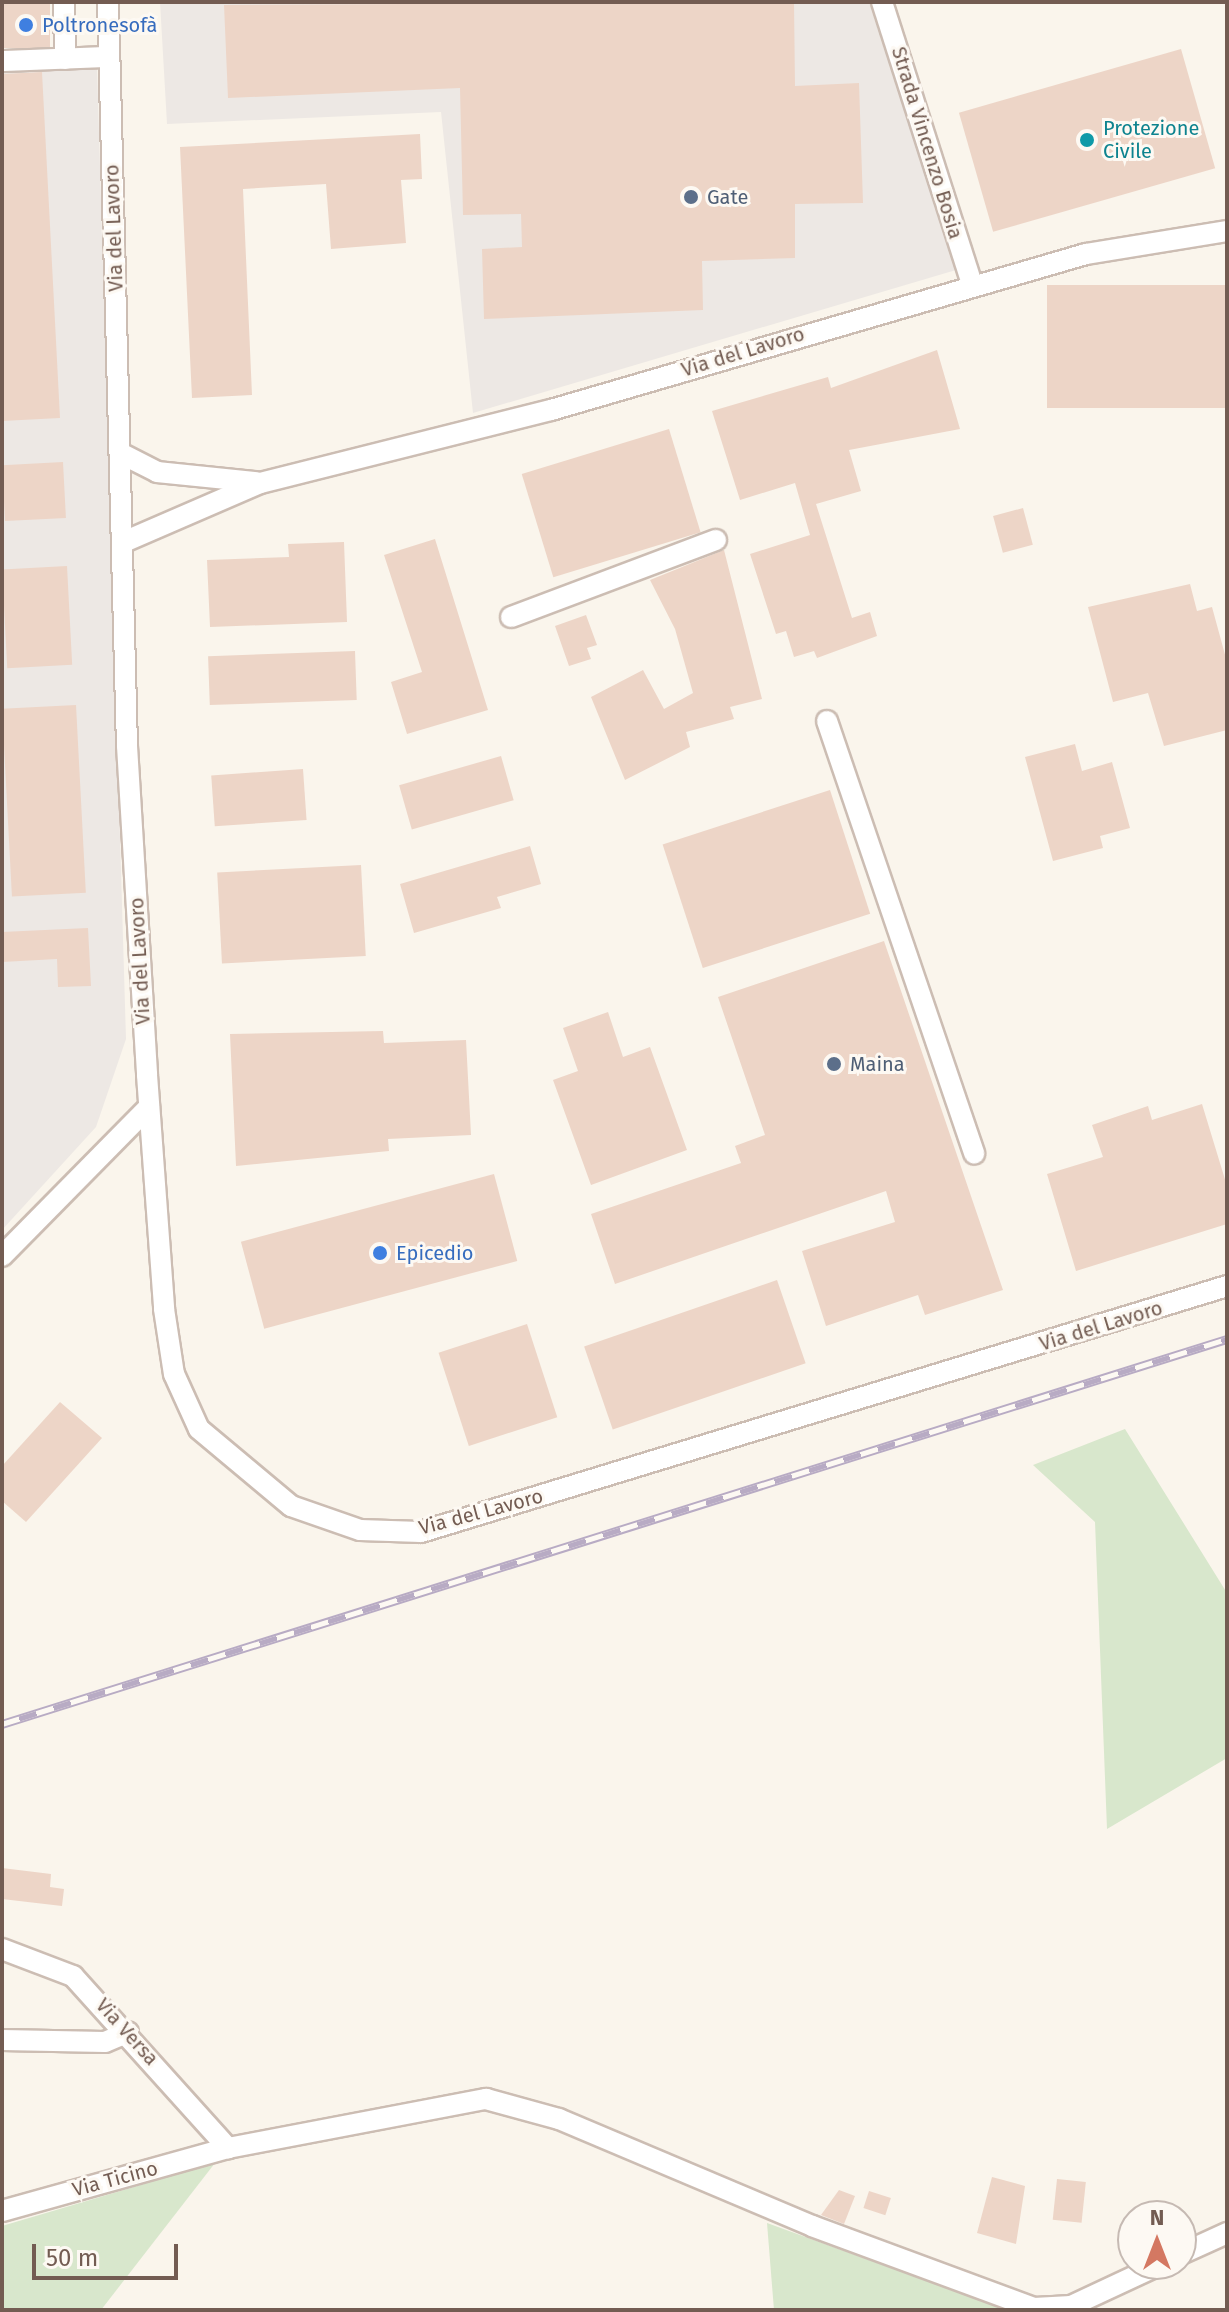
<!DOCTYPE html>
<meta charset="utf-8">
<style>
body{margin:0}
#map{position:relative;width:1229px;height:2312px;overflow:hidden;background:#faf5ec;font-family:"Fira Sans",sans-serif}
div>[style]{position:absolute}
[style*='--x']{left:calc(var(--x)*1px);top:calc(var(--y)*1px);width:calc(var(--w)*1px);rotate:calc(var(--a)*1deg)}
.industrial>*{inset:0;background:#ede8e4}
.green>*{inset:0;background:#d8e7cc}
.building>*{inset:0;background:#edd5c7;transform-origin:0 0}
.roads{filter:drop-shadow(2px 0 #ccbdb3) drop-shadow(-2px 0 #ccbdb3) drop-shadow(0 2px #ccbdb3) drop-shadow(0 -2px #ccbdb3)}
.minor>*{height:20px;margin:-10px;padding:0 10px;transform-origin:10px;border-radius:10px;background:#fff}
.rail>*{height:9px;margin-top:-4.5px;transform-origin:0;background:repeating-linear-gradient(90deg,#fdf9f3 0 18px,#b8abc4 0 36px);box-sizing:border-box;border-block:2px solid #b8abc4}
.dots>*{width:22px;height:22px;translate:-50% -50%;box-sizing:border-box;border:4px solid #fdf9f3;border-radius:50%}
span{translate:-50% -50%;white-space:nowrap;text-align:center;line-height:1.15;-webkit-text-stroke:6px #fdf9f3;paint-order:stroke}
.shop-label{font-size:20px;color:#366cbe}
.left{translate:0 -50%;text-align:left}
.culture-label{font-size:20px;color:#0d838f}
.street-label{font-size:20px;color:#735c52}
.service-label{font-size:20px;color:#4e5e75}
.frame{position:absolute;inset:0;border:4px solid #735c52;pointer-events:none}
.north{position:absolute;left:1117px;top:2200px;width:80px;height:80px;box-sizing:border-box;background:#fdf9f3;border:2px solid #c6bab3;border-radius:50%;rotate:0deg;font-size:22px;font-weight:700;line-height:32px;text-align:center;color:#735c52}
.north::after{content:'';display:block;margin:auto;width:28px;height:36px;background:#d47862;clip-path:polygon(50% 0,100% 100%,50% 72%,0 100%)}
.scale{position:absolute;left:32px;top:2244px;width:146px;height:36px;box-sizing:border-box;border:4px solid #735c52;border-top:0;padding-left:10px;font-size:24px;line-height:28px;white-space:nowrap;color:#735c52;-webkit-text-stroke:6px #fdf9f3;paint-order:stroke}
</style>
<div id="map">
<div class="industrial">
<i style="clip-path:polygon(160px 2px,869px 2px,956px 270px,473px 413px,441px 112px,167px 124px)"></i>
<i style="clip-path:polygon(97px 66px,126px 1039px,96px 1127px,2px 1230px,2px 68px)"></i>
</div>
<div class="green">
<i style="clip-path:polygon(1125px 1429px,1227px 1593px,1227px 1758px,1107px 1829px,1095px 1522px,1033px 1465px)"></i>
<i style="clip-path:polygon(215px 2163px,101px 2310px,2px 2310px,2px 2226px)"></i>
<i style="clip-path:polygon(767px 2223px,1007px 2310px,774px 2310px)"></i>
</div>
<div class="building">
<i style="left:2px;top:2px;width:48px;height:46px"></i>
<i style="clip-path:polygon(794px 2px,795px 86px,859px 83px,863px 203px,795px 204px,795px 258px,702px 261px,703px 310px,484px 319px,482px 249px,522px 247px,521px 214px,463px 215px,460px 88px,228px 98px,224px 5px)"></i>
<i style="left:1181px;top:49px;width:124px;height:231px;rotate:74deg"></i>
<i style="clip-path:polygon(42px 72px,60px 418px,2px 421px,2px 74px)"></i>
<i style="clip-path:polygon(420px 134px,422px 179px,401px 180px,406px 243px,331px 249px,326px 184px,243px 189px,252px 395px,192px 398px,180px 147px)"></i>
<i style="left:1227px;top:285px;width:123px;height:180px;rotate:90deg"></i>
<i style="clip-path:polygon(937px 350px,960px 429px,849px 450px,861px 491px,816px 504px,852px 618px,870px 612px,877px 636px,817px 658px,814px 651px,794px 657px,786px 631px,776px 634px,750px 554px,810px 535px,795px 483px,740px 500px,712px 411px,828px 377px,831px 388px)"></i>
<i style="left:669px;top:429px;width:108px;height:154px;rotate:73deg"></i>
<i style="left:63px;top:462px;width:56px;height:61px;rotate:87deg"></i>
<i style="left:1023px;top:508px;width:38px;height:31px;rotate:75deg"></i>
<i style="clip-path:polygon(435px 539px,488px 710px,407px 734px,391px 682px,422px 672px,384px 555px)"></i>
<i style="clip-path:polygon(344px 542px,347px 622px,210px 627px,207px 560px,289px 557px,288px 544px)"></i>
<i style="clip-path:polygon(724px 550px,762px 699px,730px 707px,734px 719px,686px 732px,690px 747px,625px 780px,591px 697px,643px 670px,664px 709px,693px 693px,675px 629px,650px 580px)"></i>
<i style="left:67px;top:566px;width:99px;height:65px;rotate:87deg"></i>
<i style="clip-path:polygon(1190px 584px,1197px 611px,1212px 607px,1227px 662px,1227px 730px,1164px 746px,1148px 693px,1113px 702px,1088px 607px)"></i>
<i style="clip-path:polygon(586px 615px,597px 645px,587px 648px,591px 659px,569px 666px,555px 626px)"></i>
<i style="left:355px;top:651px;width:49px;height:147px;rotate:88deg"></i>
<i style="left:76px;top:705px;width:188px;height:74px;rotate:87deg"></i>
<i style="clip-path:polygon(1075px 744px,1082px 771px,1112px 762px,1130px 828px,1100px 836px,1103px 848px,1053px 861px,1025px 757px)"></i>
<i style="left:501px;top:756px;width:46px;height:106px;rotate:74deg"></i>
<i style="left:303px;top:769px;width:51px;height:92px;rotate:86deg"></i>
<i style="left:830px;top:790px;width:130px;height:176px;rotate:72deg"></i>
<i style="clip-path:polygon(530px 846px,541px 884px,497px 897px,501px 908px,414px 933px,400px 884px)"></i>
<i style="left:361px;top:865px;width:91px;height:144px;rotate:87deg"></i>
<i style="clip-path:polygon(88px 928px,91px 986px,58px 987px,57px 959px,2px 962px,2px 932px)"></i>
<i style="clip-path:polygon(884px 941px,1003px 1290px,925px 1315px,918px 1295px,826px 1326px,802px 1251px,895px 1222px,886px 1191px,615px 1284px,591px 1214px,741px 1163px,735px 1146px,765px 1135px,718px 997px)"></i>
<i style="clip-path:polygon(608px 1012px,623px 1057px,650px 1047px,687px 1150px,591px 1185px,553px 1080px,578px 1071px,563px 1028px)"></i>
<i style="clip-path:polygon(383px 1031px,384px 1043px,466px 1040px,471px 1135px,388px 1139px,389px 1151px,236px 1166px,230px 1034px)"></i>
<i style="clip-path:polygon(1202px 1104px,1227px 1186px,1227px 1224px,1076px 1271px,1047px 1174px,1103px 1157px,1092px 1125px,1148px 1106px,1152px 1120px)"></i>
<i style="left:494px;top:1174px;width:90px;height:262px;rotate:75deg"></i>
<i style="left:777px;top:1280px;width:88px;height:204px;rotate:71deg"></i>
<i style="left:527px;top:1324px;width:98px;height:93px;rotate:72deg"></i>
<i style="clip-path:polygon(60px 1402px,102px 1438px,26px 1522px,2px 1501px,2px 1466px)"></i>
<i style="clip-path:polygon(2px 1868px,51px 1874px,50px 1887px,64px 1889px,62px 1906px,2px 1899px)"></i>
<i style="clip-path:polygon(992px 2177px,1025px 2186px,1016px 2244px,977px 2233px)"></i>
<i style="left:1057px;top:2179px;width:29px;height:41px;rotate:6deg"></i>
<i style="clip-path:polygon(839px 2190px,855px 2196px,844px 2224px,821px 2215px)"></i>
<i style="left:869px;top:2191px;width:23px;height:18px;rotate:18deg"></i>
</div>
<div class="roads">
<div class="minor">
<i style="--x:64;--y:2;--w:57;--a:89"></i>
<i style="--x:108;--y:2;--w:744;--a:88.54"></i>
<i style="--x:127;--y:746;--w:330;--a:86.5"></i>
<i style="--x:147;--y:1075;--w:235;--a:85.8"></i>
<i style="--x:164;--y:1309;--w:66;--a:81.3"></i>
<i style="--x:174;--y:1374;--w:60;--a:65.6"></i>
<i style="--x:199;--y:1429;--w:120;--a:39.9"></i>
<i style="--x:291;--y:1506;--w:73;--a:19.2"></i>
<i style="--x:360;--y:1530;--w:61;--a:1.9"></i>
<i style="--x:421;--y:1532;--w:843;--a:-16.97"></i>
<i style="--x:882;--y:2;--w:296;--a:72.3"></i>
<i style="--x:2;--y:61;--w:106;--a:-2.2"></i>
<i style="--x:122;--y:454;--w:39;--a:27"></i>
<i style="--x:157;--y:472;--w:100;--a:5.8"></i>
<i style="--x:126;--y:541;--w:146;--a:-23.4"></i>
<i style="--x:260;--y:483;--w:300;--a:-14.1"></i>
<i style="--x:551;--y:410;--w:557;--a:-16.26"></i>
<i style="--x:1086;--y:254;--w:143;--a:-9.3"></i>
<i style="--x:511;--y:617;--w:219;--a:-20.6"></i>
<i style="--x:827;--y:721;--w:457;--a:71.2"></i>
<i style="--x:2;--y:1256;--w:209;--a:-45.4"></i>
<i style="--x:2;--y:1949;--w:76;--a:20.8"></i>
<i style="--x:73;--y:1976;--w:232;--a:48"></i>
<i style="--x:2;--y:2040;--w:103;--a:1.1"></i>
<i style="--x:105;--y:2042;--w:25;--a:-23"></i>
<i style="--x:2;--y:2211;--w:235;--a:-15.6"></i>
<i style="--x:228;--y:2148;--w:263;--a:-10.8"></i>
<i style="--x:486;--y:2099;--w:76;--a:15.3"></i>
<i style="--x:559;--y:2119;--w:275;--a:22.9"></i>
<i style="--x:812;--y:2226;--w:237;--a:20.3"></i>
<i style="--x:1034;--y:2308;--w:37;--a:-3"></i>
<i style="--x:1071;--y:2306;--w:99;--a:-25"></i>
<i style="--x:1181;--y:2254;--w:51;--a:-24.5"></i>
</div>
</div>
<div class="rail">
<i style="--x:2;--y:1724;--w:1284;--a:-17.45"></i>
</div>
<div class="dots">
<i style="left:26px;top:25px;background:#3f7fe0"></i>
<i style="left:1087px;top:140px;background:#0f9aa8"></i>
<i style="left:691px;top:197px;background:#5c6f8a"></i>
<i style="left:834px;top:1064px;background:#5c6f8a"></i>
<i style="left:380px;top:1253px;background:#3f7fe0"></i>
</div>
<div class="shop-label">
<span class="left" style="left:42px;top:25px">Poltronesofà</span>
<span class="left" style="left:396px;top:1253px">Epicedio</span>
</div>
<div class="culture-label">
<span class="left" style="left:1103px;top:140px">Protezione<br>Civile</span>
</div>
<div class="street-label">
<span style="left:927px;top:143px;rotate:73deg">Strada Vincenzo Bosia</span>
<span style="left:114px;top:228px;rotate:-92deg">Via del Lavoro</span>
<span style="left:743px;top:352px;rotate:-17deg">Via del Lavoro</span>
<span style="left:140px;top:961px;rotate:-93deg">Via del Lavoro</span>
<span style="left:1101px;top:1326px;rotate:-17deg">Via del Lavoro</span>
<span style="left:481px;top:1512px;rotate:-15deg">Via del Lavoro</span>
<span style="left:127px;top:2032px;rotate:48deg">Via Versa</span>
<span style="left:115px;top:2179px;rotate:-15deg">Via Ticino</span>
</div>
<div class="service-label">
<span class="left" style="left:707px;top:197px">Gate</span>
<span class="left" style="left:850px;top:1064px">Maina</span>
</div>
<div class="frame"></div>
<div class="north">N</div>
<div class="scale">50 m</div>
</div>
